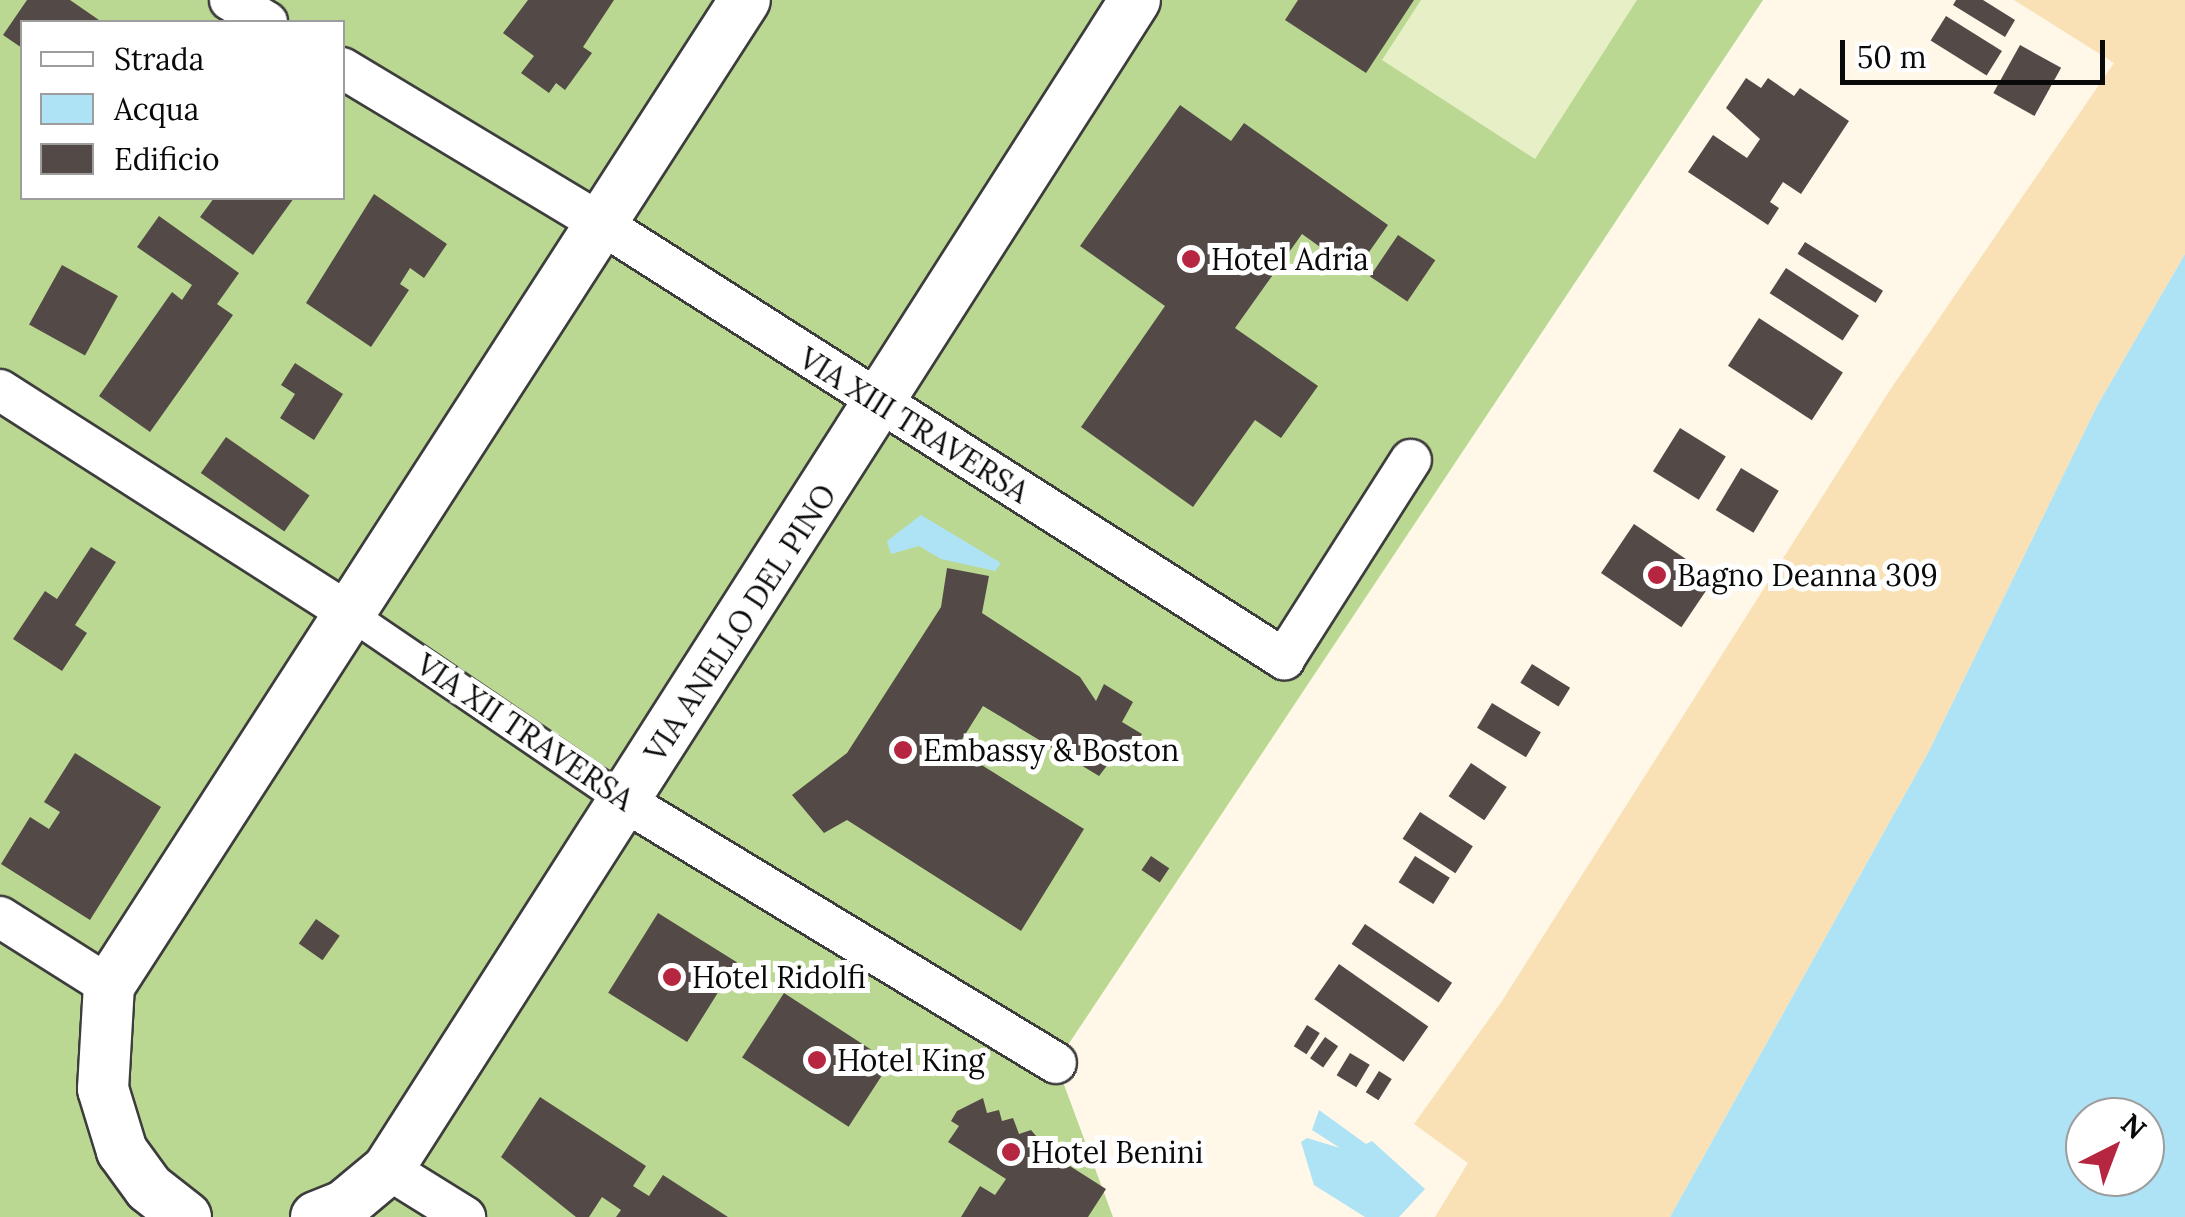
<!DOCTYPE html>
<style>
body{margin:0}
#map{position:relative;width:2185px;height:1217px;overflow:hidden;background:#fff7e8;font-family:Lora,serif}
div>[style]{position:absolute}
[style*='--x']{left:calc(var(--x)*1px);top:calc(var(--y)*1px);width:calc(var(--w)*1px);rotate:calc(var(--a)*1deg)}
.forest>*{inset:0;background:#bbd893}
.sand>*{inset:0;background:#f9e1b5}
.pitch>*{inset:0;background:#e6efc5}
.water>*{inset:0;background:#aee3f5}
.building>*{inset:0;background:#534a47;transform-origin:0 0}
.roads{filter:drop-shadow(2px 0 #3d3d3d) drop-shadow(-2px 0 #3d3d3d) drop-shadow(0 2px #3d3d3d) drop-shadow(0 -2px #3d3d3d)}
.pedestrian>*{height:30px;margin:-15px;padding:0 15px;transform-origin:15px;border-radius:15px;background:#fff}
.minor>*{height:40px;margin:-20px;padding:0 20px;transform-origin:20px;border-radius:20px;background:#fff}
.tertiary>*{height:50px;margin:-25px;padding:0 25px;transform-origin:25px;border-radius:25px;background:#fff}
.dots>*{width:28px;height:28px;translate:-50% -50%;box-sizing:border-box;border:5px solid #fff;border-radius:50%}
span{translate:-50% -50%;white-space:nowrap;text-align:center;line-height:1.15;-webkit-text-stroke:10px #fff;paint-order:stroke}
.poi-label{font-size:30px;color:#0a0a0a}
.left{translate:0 -50%;text-align:left}
.street-label{font-size:30px;color:#0a0a0a}
.legend{position:absolute;left:20px;top:20px;width:325px;height:180px;box-sizing:border-box;background:#fff;border:2px solid #9d9d9d;margin:0;padding:12px 18px;list-style:none;font-size:30px;color:#0a0a0a}
.legend li{display:flex;align-items:center;gap:20px;height:50px}
.legend b{width:50px;border:2px solid #9d9d9d}
.north{position:absolute;left:2065px;top:1097px;width:100px;height:100px;box-sizing:border-box;background:#fff;border:2px solid #9d9d9d;border-radius:50%;rotate:42deg;font-size:28px;font-weight:700;line-height:40px;text-align:center;color:#0a0a0a}
.north::after{content:'';display:block;margin:auto;width:35px;height:45px;background:#b72640;clip-path:polygon(50% 0,100% 100%,50% 72%,0 100%)}
.scale{position:absolute;left:1840px;top:40px;width:265px;height:45px;box-sizing:border-box;border:5px solid #0a0a0a;border-top:0;padding-left:12px;font-size:30px;line-height:35px;white-space:nowrap;color:#0a0a0a;-webkit-text-stroke:8px #fff;paint-order:stroke}
</style>
<div id="map">
<div class="forest">
<i style="clip-path:polygon(evenodd,0 0,1763px 0,1056px 1063px,1113px 1217px,0 1217px,0 0,22px 22px,342px 22px,342px 198px,22px 198px,22px 22px)"></i>
</div>
<div class="sand">
<i style="clip-path:polygon(2014px 0,2185px 0,2185px 254px,2097px 406px,1929px 751px,1670px 1217px,1435px 1217px,1468px 1163px,1414px 1124px,1502px 1001px,1890px 390px,2114px 63px)"></i>
</div>
<div class="pitch">
<i style="clip-path:polygon(1421px 0,1637px 0,1535px 159px,1382px 60px)"></i>
</div>
<div class="water">
<i style="clip-path:polygon(evenodd,2185px 254px,2185px 1217px,1670px 1217px,1929px 751px,2097px 406px,2185px 254px,2145px 1117px,2145px 1177px,2085px 1177px,2085px 1117px,2145px 1117px)"></i>
<i style="clip-path:polygon(921px 515px,1001px 563px,995px 571px,941px 559px,919px 546px,891px 554px,887px 541px)"></i>
<i style="clip-path:polygon(1319px 1110px,1366px 1144px,1372px 1141px,1425px 1189px,1399px 1217px,1365px 1217px,1314px 1185px,1301px 1142px,1307px 1138px,1340px 1148px,1312px 1130px)"></i>
</div>
<div class="building">
<i style="clip-path:polygon(27px 0,70px 0,99px 20px,22px 22px,22px 48px,3px 35px)"></i>
<i style="clip-path:polygon(528px 0,614px 0,583px 47px,592px 53px,565px 90px,556px 83px,549px 93px,521px 73px,534px 56px,503px 33px)"></i>
<i style="clip-path:polygon(1298px 0,1414px 0,1366px 73px,1285px 20px)"></i>
<i style="clip-path:polygon(1956px 0,1983px 0,2015px 20px,2005px 37px,1953px 5px)"></i>
<i style="left:1946px;top:16px;width:66px;height:29px;rotate:32deg"></i>
<i style="left:2020px;top:45px;width:47px;height:55px;rotate:29deg"></i>
<i style="clip-path:polygon(1746px 78px,1761px 88px,1768px 78px,1794px 96px,1800px 88px,1849px 121px,1801px 194px,1783px 182px,1770px 202px,1779px 208px,1768px 225px,1688px 172px,1713px 135px,1747px 158px,1760px 139px,1726px 108px)"></i>
<i style="clip-path:polygon(1180px 105px,1231px 141px,1244px 123px,1388px 225px,1355px 272px,1302px 234px,1235px 328px,1318px 386px,1281px 438px,1255px 420px,1193px 507px,1081px 427px,1165px 306px,1080px 246px)"></i>
<i style="clip-path:polygon(374px 194px,447px 244px,424px 278px,410px 268px,400px 284px,409px 290px,371px 347px,306px 303px)"></i>
<i style="clip-path:polygon(214px 198px,294px 198px,253px 255px,200px 217px)"></i>
<i style="clip-path:polygon(159px 216px,239px 273px,217px 304px,233px 315px,150px 432px,99px 396px,172px 292px,182px 300px,192px 285px,137px 247px)"></i>
<i style="left:1398px;top:235px;width:45px;height:50px;rotate:34deg"></i>
<i style="left:1805px;top:242px;width:92px;height:14px;rotate:32deg"></i>
<i style="left:62px;top:265px;width:64px;height:68px;rotate:29deg"></i>
<i style="left:1786px;top:268px;width:87px;height:30px;rotate:33deg"></i>
<i style="left:1759px;top:318px;width:100px;height:57px;rotate:33deg"></i>
<i style="clip-path:polygon(295px 363px,343px 394px,314px 440px,280px 418px,295px 394px,281px 385px)"></i>
<i style="left:1680px;top:428px;width:54px;height:51px;rotate:32deg"></i>
<i style="left:226px;top:437px;width:102px;height:44px;rotate:35deg"></i>
<i style="left:1741px;top:468px;width:44px;height:49px;rotate:31deg"></i>
<i style="left:1634px;top:524px;width:97px;height:59px;rotate:34deg"></i>
<i style="clip-path:polygon(91px 547px,116px 562px,75px 625px,87px 633px,62px 671px,13px 639px,45px 591px,57px 599px)"></i>
<i style="clip-path:polygon(947px 568px,989px 576px,982px 613px,1080px 677px,1096px 701px,1104px 684px,1133px 702px,1122px 722px,1142px 734px,1129px 755px,1119px 750px,1099px 776px,983px 706px,956px 749px,1084px 829px,1021px 931px,847px 820px,824px 833px,792px 795px,847px 753px,941px 607px)"></i>
<i style="left:1532px;top:664px;width:45px;height:22px;rotate:32deg"></i>
<i style="left:1492px;top:703px;width:57px;height:29px;rotate:31deg"></i>
<i style="clip-path:polygon(75px 753px,161px 807px,90px 920px,1px 864px,30px 817px,49px 829px,60px 812px,44px 802px)"></i>
<i style="left:1471px;top:763px;width:43px;height:40px;rotate:34deg"></i>
<i style="left:1420px;top:812px;width:63px;height:32px;rotate:33deg"></i>
<i style="left:1151px;top:856px;width:22px;height:17px;rotate:34deg"></i>
<i style="left:1415px;top:856px;width:41px;height:31px;rotate:32deg"></i>
<i style="left:658px;top:913px;width:93px;height:94px;rotate:32deg"></i>
<i style="left:316px;top:919px;width:29px;height:30px;rotate:35deg"></i>
<i style="left:1365px;top:924px;width:105px;height:24px;rotate:34deg"></i>
<i style="left:1339px;top:964px;width:109px;height:43px;rotate:35deg"></i>
<i style="left:784px;top:993px;width:127px;height:77px;rotate:33deg"></i>
<i style="left:1307px;top:1025px;width:15px;height:25px;rotate:32deg"></i>
<i style="left:1325px;top:1037px;width:16px;height:26px;rotate:35deg"></i>
<i style="left:1350px;top:1053px;width:23px;height:26px;rotate:31deg"></i>
<i style="left:1379px;top:1071px;width:15px;height:25px;rotate:32deg"></i>
<i style="clip-path:polygon(540px 1097px,646px 1166px,633px 1186px,649px 1196px,663px 1175px,728px 1217px,616px 1217px,621px 1210px,602px 1197px,589px 1217px,576px 1217px,501px 1157px)"></i>
<i style="clip-path:polygon(983px 1098px,987px 1113px,999px 1110px,1002px 1121px,1013px 1118px,1019px 1134px,1031px 1130px,1042px 1143px,1054px 1143px,1062px 1161px,1106px 1189px,1088px 1217px,961px 1217px,980px 1186px,995px 1195px,1006px 1179px,948px 1142px,959px 1126px,951px 1121px,957px 1111px)"></i>
</div>
<div class="roads">
<div class="pedestrian">
<i style="--x:347;--y:612;--w:335;--a:34.3"></i>
</div>
<div class="minor">
<i style="--x:230;--y:0;--w:43;--a:30.7"></i>
<i style="--x:342;--y:68;--w:305;--a:31"></i>
<i style="--x:603;--y:225;--w:808;--a:32.51"></i>
<i style="--x:1284;--y:659;--w:236;--a:-57.5"></i>
<i style="--x:0;--y:390;--w:412;--a:32.6"></i>
<i style="--x:624;--y:801;--w:505;--a:31.24"></i>
<i style="--x:0;--y:917;--w:129;--a:32.3"></i>
<i style="--x:388;--y:1169;--w:91;--a:31.9"></i>
</div>
<div class="tertiary">
<i style="--x:186;--y:1217;--w:47;--a:-141.9"></i>
<i style="--x:149;--y:1188;--w:46;--a:-126.1"></i>
<i style="--x:122;--y:1151;--w:65;--a:-107"></i>
<i style="--x:103;--y:1089;--w:103;--a:-86.7"></i>
<i style="--x:109;--y:986;--w:1173;--a:-57.18"></i>
<i style="--x:316;--y:1217;--w:31;--a:-22"></i>
<i style="--x:345;--y:1205;--w:56;--a:-39.9"></i>
<i style="--x:388;--y:1169;--w:1387;--a:-57.42"></i>
</div>
</div>
<div class="dots">
<i style="left:1191px;top:259px;background:#b72640"></i>
<i style="left:1657px;top:575px;background:#b72640"></i>
<i style="left:903px;top:750px;background:#b72640"></i>
<i style="left:672px;top:977px;background:#b72640"></i>
<i style="left:817px;top:1060px;background:#b72640"></i>
<i style="left:1011px;top:1152px;background:#b72640"></i>
</div>
<div class="poi-label">
<span class="left" style="left:1211px;top:259px">Hotel Adria</span>
<span class="left" style="left:1677px;top:575px">Bagno Deanna 309</span>
<span class="left" style="left:923px;top:750px">Embassy &amp; Boston</span>
<span class="left" style="left:692px;top:977px">Hotel Ridolfi</span>
<span class="left" style="left:837px;top:1060px">Hotel King</span>
<span class="left" style="left:1031px;top:1152px">Hotel Benini</span>
</div>
<div class="street-label">
<span style="left:914px;top:425px;rotate:32deg">VIA XIII TRAVERSA</span>
<span style="left:740px;top:623px;rotate:-57deg">VIA ANELLO DEL PINO</span>
<span style="left:525px;top:732px;rotate:34deg">VIA XII TRAVERSA</span>
</div>
<ul class="legend">
<li><b style="height:12px;background:#fff"></b>Strada</li>
<li><b style="height:28px;background:#aee3f5"></b>Acqua</li>
<li><b style="height:28px;background:#534a47"></b>Edificio</li>
</ul>
<div class="north">N</div>
<div class="scale">50 m</div>
</div>
